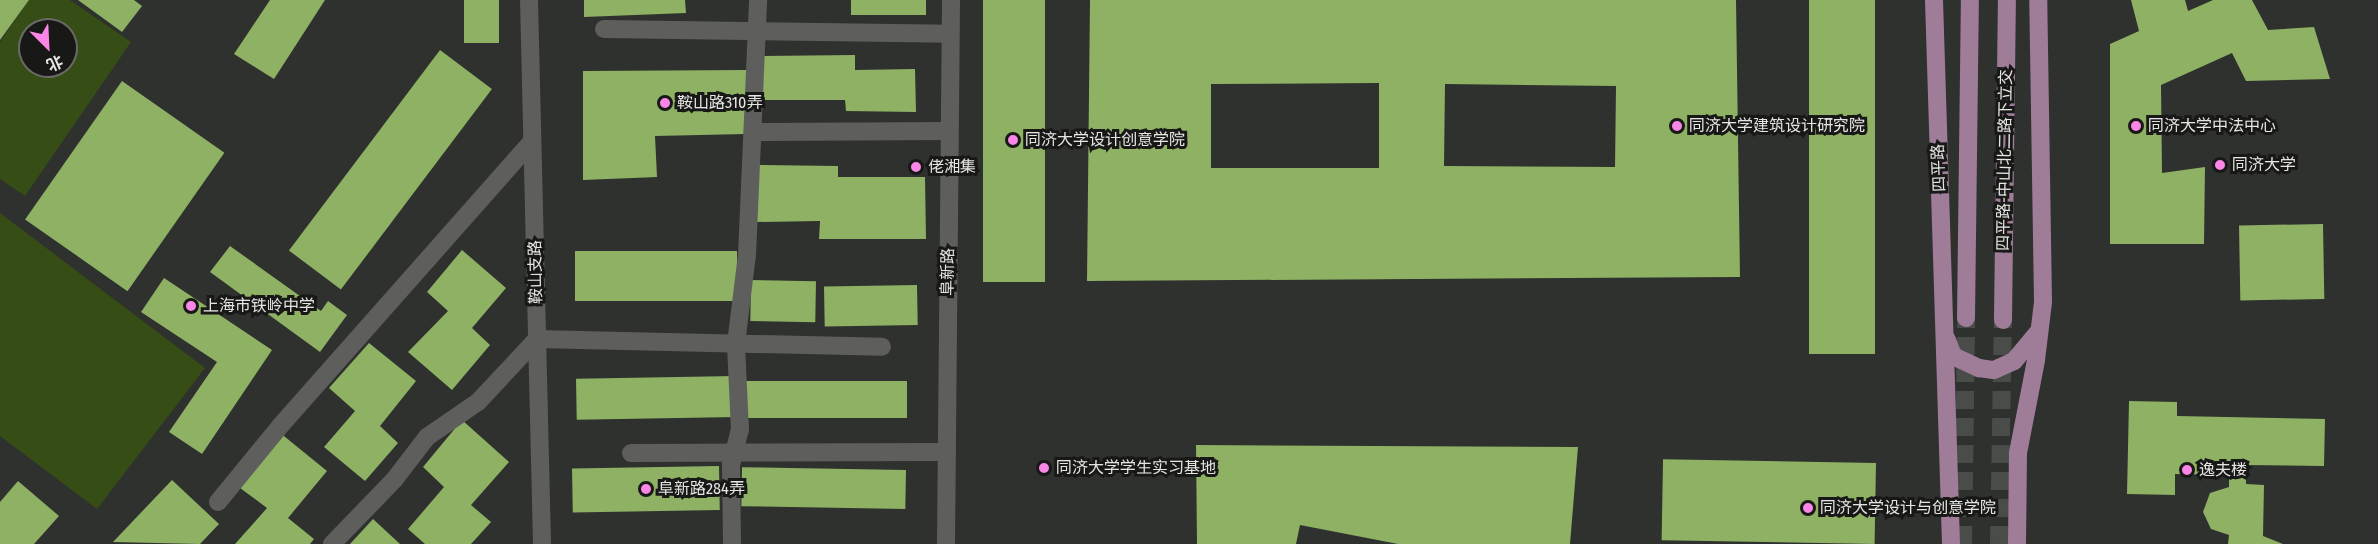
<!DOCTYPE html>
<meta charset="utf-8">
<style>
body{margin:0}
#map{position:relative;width:2378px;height:544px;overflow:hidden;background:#2f312e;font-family:"Fira Sans Condensed","Noto Sans SC",sans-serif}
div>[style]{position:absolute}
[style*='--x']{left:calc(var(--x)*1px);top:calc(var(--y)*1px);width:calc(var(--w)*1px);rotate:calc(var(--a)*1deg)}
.green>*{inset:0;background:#364d16}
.building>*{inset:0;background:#8eb164;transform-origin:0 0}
.primary-tunnel>*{height:18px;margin-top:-9px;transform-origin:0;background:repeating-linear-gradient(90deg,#4a4c49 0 18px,transparent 0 27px)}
.street>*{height:18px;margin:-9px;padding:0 9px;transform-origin:9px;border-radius:9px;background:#5e5f5d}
.secondary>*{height:18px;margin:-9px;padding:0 9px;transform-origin:9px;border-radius:9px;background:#5e5f5d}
.primary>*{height:18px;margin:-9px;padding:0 9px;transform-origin:9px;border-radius:9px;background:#9f7d98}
.dots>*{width:16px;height:16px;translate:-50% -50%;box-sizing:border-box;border:3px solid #181817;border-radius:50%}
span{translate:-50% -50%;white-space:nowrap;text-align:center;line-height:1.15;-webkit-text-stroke:6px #181817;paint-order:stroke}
.poi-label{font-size:16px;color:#e5e6e4}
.left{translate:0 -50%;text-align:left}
.street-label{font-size:16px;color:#e5e6e4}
.north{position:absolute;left:18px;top:18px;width:60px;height:60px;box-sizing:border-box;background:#181817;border:2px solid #6a6a69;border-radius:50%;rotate:156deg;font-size:16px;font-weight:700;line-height:24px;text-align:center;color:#e5e6e4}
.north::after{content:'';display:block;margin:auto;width:21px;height:27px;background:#fa87e6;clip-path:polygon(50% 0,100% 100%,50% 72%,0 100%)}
</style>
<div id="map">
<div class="green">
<i style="clip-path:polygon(evenodd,29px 0,70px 0,131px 42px,25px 196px,0 179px,0 42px,29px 0,30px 30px,66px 30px,66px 66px,30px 66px,30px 30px)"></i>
<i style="clip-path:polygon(0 213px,205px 368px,97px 509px,0 436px)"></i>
</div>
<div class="building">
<i style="clip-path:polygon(0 0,29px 0,0 40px)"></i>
<i style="clip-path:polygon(78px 0,134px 0,142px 6px,122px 32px)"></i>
<i style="clip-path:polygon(270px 0,325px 0,274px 79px,234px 54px)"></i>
<i style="left:464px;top:0;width:35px;height:43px"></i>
<i style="clip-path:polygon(584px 0,685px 0,686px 13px,584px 17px)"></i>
<i style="left:851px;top:0;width:75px;height:15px"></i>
<i style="left:983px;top:0;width:62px;height:282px"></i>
<i style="clip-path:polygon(evenodd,1090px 0,1736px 0,1740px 277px,1087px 281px,1090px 0,1379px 83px,1379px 168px,1211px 168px,1211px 84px,1379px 83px,1090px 0,1445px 84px,1616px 86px,1615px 167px,1444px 166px,1445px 84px)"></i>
<i style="left:1809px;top:0;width:66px;height:354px"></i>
<i style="clip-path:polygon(2131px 0,2185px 0,2188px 11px,2213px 0,2252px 0,2268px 30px,2314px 27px,2330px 79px,2246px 81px,2232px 53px,2161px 85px,2162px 173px,2205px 167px,2204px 244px,2110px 244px,2110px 44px,2139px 31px)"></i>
<i style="left:440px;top:50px;width:65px;height:251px;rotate:37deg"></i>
<i style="clip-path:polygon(855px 55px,855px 70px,915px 69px,916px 112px,846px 111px,845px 100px,760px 100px,761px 56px)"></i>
<i style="clip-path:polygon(747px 70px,746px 134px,655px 136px,657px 177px,583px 180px,583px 71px)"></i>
<i style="left:122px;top:81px;width:125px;height:169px;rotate:35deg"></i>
<i style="clip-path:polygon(755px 165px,838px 166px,838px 177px,925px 177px,926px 239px,819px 239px,820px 221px,755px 222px)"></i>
<i style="left:2323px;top:224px;width:75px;height:84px;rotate:89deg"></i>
<i style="clip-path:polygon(230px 246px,321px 311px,328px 301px,347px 315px,320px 352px,210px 272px)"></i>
<i style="clip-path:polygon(462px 250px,506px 288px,472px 328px,490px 345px,452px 390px,408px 352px,448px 311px,427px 292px)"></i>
<i style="left:575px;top:251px;width:162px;height:50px"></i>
<i style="clip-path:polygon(164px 278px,272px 350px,202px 454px,169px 432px,217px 362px,141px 312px)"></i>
<i style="left:751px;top:280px;width:65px;height:41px;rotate:1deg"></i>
<i style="left:917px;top:285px;width:40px;height:93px;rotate:89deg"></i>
<i style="clip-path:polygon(369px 343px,416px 381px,380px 426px,398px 443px,365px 481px,324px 447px,355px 411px,329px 388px)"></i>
<i style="left:736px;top:376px;width:41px;height:160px;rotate:89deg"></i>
<i style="left:746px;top:381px;width:161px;height:37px"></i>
<i style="clip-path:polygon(2129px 401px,2177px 402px,2177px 416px,2325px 419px,2324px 466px,2246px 465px,2246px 484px,2264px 485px,2263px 536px,2283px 544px,2228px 544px,2229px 535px,2211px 529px,2203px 512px,2210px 493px,2229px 487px,2229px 475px,2175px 474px,2175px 495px,2127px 494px)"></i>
<i style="clip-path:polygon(462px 420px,509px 462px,471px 505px,491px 522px,471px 544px,425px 544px,408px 529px,444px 487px,423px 467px)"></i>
<i style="clip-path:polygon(279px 432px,327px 471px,288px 518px,314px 539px,310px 544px,235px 544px,267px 508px,236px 485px)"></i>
<i style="clip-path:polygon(1196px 445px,1578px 447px,1570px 544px,1398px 544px,1300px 525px,1296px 544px,1197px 544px)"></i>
<i style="left:1876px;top:463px;width:81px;height:213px;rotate:91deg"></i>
<i style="left:719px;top:466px;width:44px;height:147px;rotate:89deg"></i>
<i style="left:906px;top:470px;width:39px;height:164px;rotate:91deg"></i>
<i style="clip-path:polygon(172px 480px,219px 524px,200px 544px,113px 542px)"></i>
<i style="clip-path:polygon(18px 481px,59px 516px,34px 544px,0 544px,0 502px)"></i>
<i style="clip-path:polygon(373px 519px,400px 544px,350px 544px)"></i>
</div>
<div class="primary-tunnel">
<i style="--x:1963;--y:544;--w:226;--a:-89.2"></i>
<i style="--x:1999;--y:544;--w:224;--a:-89"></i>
</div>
<div class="street">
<i style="--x:529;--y:0;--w:544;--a:88.63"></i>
<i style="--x:604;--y:29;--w:346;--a:0.8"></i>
<i style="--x:753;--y:132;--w:196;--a:-0.3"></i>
<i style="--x:631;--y:453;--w:316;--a:-0.2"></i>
<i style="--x:218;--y:502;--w:99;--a:-50.7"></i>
<i style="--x:281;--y:425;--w:379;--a:-48.5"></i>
<i style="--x:332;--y:544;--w:89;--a:-45.9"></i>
<i style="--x:394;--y:480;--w:54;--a:-52.5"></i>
<i style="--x:427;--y:437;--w:62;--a:-34.5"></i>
<i style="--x:478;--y:402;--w:86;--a:-46.9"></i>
<i style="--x:537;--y:339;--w:345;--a:1.3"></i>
<i style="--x:732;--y:544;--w:79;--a:-90.7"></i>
<i style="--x:731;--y:465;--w:36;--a:-76"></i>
<i style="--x:740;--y:430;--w:86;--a:-92.7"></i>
<i style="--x:736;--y:344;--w:90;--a:-83"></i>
<i style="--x:747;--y:255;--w:255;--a:-87.5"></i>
</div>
<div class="secondary">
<i style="--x:946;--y:544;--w:544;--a:-89.47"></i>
</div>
<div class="primary">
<i style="--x:1934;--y:0;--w:544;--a:88.21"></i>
<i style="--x:1966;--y:318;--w:318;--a:-89.3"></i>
<i style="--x:2003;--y:320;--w:320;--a:-89.3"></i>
<i style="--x:1947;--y:340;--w:17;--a:69"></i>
<i style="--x:1953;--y:356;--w:29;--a:25"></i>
<i style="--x:1979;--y:368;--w:15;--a:8"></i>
<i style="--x:1994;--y:370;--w:22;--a:-24"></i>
<i style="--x:2014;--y:361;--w:39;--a:-50"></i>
<i style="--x:2017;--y:544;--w:91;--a:-89.4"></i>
<i style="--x:2018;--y:453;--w:95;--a:-79"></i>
<i style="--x:2036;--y:360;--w:58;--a:-83.1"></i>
<i style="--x:2043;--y:302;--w:302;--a:-90.9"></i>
</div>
<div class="dots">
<i style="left:665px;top:103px;background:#fa87e6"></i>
<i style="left:1677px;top:126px;background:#fa87e6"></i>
<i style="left:2136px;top:126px;background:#fa87e6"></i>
<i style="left:1013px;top:140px;background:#fa87e6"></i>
<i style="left:2220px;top:165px;background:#fa87e6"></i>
<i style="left:916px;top:167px;background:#fa87e6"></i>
<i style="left:191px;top:306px;background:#fa87e6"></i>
<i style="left:1044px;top:468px;background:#fa87e6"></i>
<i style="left:2187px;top:470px;background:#fa87e6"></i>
<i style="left:646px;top:489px;background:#fa87e6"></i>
<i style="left:1808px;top:508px;background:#fa87e6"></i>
</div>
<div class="poi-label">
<span class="left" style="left:677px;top:103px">鞍山路310弄</span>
<span class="left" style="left:1689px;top:126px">同济大学建筑设计研究院</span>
<span class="left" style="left:2148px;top:126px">同济大学中法中心</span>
<span class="left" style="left:1025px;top:140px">同济大学设计创意学院</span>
<span class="left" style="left:2232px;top:165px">同济大学</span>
<span class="left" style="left:928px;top:167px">佬湘集</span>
<span class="left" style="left:203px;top:306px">上海市铁岭中学</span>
<span class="left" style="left:1056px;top:468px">同济大学学生实习基地</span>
<span class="left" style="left:2199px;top:470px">逸夫楼</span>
<span class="left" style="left:658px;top:489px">阜新路284弄</span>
<span class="left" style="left:1820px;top:508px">同济大学设计与创意学院</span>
</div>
<div class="street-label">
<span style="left:2005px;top:160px;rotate:-89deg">四平路-中山北二路下立交</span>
<span style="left:1939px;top:168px;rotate:-92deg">四平路</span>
<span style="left:536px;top:272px;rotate:-91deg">鞍山支路</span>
<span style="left:948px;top:272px;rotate:-89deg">阜新路</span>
</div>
<div class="north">北</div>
</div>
